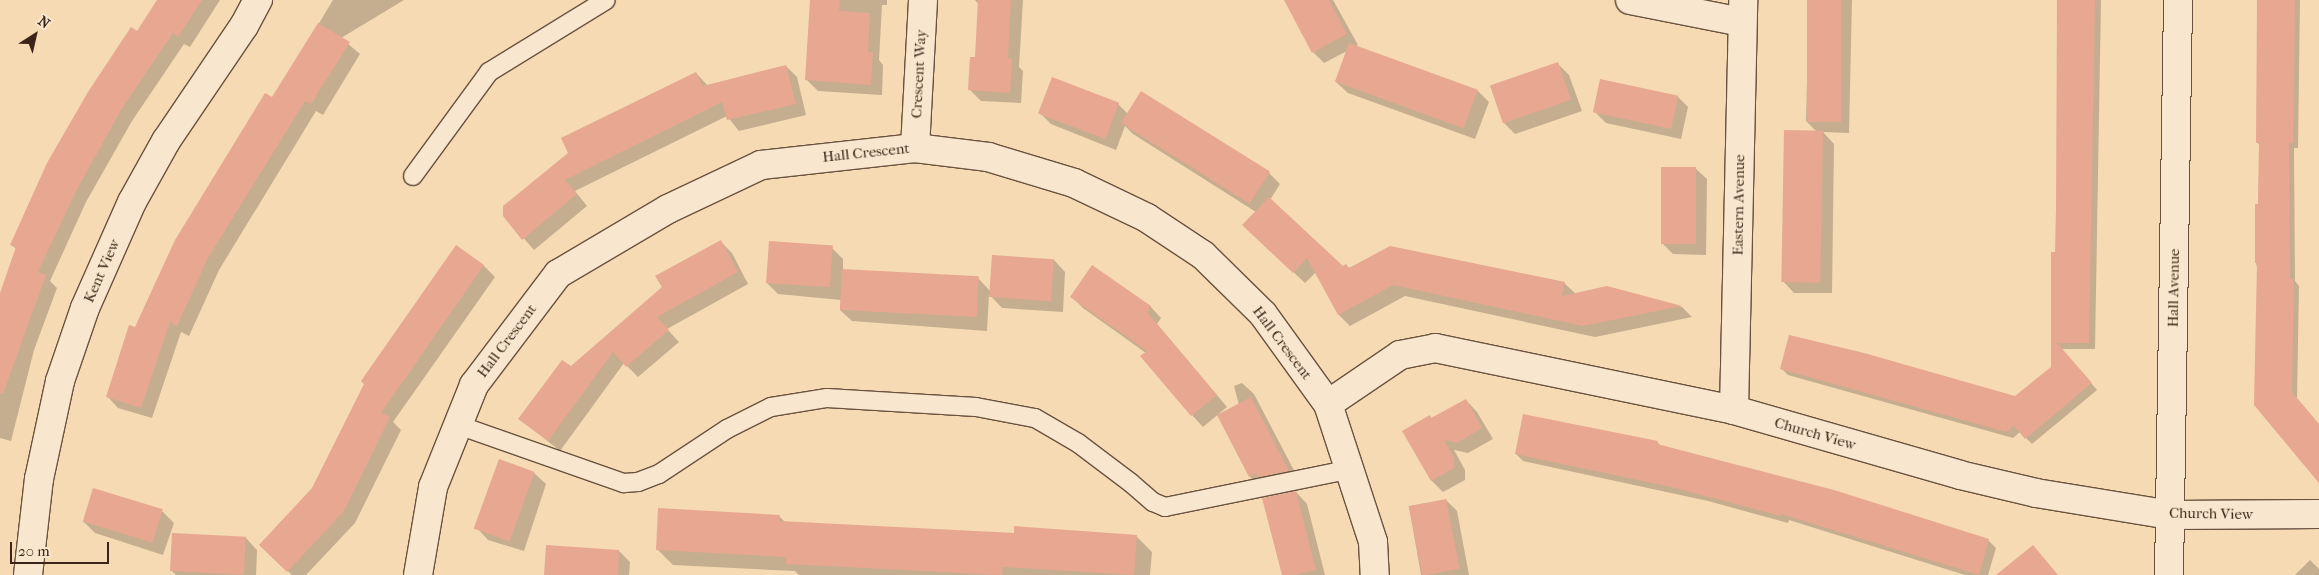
<!DOCTYPE html>
<style>
body{margin:0}
#map{position:relative;width:2319px;height:575px;overflow:hidden;background:#f5dab3;font-family:"IM FELL French Canon",serif}
div>[style]{position:absolute}
[style*='--x']{left:calc(var(--x)*1px);top:calc(var(--y)*1px);width:calc(var(--w)*1px);rotate:calc(var(--a)*1deg)}
.shadow>*{inset:0;background:#0003}
.building>*{inset:0;background:#e7a790;transform-origin:0 0}
.roads{filter:drop-shadow(1px 0 #6a523f) drop-shadow(-1px 0 #6a523f) drop-shadow(0 1px #6a523f) drop-shadow(0 -1px #6a523f)}
.lane>*{height:18px;margin:-9px;padding:0 9px;transform-origin:9px;border-radius:9px;background:#f8e7ce}
.street>*{height:28px;margin:-14px;padding:0 14px;transform-origin:14px;border-radius:14px;background:#f8e7ce}
span{translate:-50% -50%;white-space:nowrap;text-align:center;line-height:1.15;-webkit-text-stroke:4px #f8e7ce;paint-order:stroke}
.street-label{font-size:15px;color:#3c2518}
.north{position:absolute;left:10px;top:10px;width:50px;height:50px;-webkit-text-stroke:4px #f8e7ce;paint-order:stroke;rotate:35deg;font-size:14px;font-weight:700;line-height:20px;text-align:center;color:#3c2518}
.north::after{content:'';display:block;margin:auto;width:18px;height:22px;background:#3c2518;clip-path:polygon(50% 0,100% 100%,50% 72%,0 100%)}
.scale{position:absolute;left:10px;top:542px;width:99px;height:22px;box-sizing:border-box;border:2px solid #3c2518;border-top:0;padding-left:6px;font-size:15px;line-height:18px;white-space:nowrap;color:#3c2518;-webkit-text-stroke:4px #f8e7ce;paint-order:stroke}
</style>
<div id="map">
<div class="shadow">
<i style="clip-path:polygon(158px 0,220px 0,190px 47px,184px 44px,132px 121px,86px 202px,50px 281px,57px 288px,34px 350px,11px 441px,0 438px,0 296px,17px 250px,11px 244px)"></i>
<i style="clip-path:polygon(333px 0,404px 0,341px 38px,360px 54px,323px 115px,316px 111px,219px 270px,189px 336px,181px 332px,152px 418px,118px 408px,107px 396px,135px 329px)"></i>
<i style="clip-path:polygon(811px 0,887px 0,887px 5px,882px 5px,879px 60px,883px 65px,882px 95px,818px 91px,807px 80px)"></i>
<i style="clip-path:polygon(975px 0,1023px 0,1019px 67px,1023px 71px,1021px 103px,981px 101px,970px 90px,976px 58px,979px 5px)"></i>
<i style="clip-path:polygon(1285px 0,1333px 0,1358px 45px,1355px 47px,1478px 91px,1489px 102px,1475px 139px,1348px 93px,1336px 82px,1347px 51px,1324px 63px,1313px 52px)"></i>
<i style="clip-path:polygon(1809px 0,1852px 0,1849px 133px,1823px 132px,1834px 144px,1832px 293px,1794px 293px,1783px 281px,1817px 132px,1806px 121px)"></i>
<i style="clip-path:polygon(2058px 0,2101px 0,2095px 349px,2062px 349px,2097px 390px,2032px 444px,2020px 432px,2013px 438px,1788px 375px,1782px 369px,2016px 398px,2052px 367px,2057px 253px)"></i>
<i style="clip-path:polygon(2258px 0,2300px 0,2298px 148px,2294px 148px,2295px 281px,2299px 286px,2297px 399px,2319px 425px,2319px 470px,2309px 469px,2256px 263px,2260px 146px,2257px 142px)"></i>
<i style="clip-path:polygon(1558px 64px,1569px 75px,1582px 111px,1515px 134px,1504px 123px)"></i>
<i style="clip-path:polygon(786px 66px,797px 77px,806px 115px,739px 131px,727px 116px,575px 191px,587px 206px,534px 250px,504px 216px,696px 73px,708px 86px)"></i>
<i style="clip-path:polygon(1677px 96px,1688px 107px,1681px 139px,1606px 123px,1595px 112px)"></i>
<i style="clip-path:polygon(1118px 104px,1128px 114px,1269px 173px,1280px 184px,1270px 200px,1342px 267px,1564px 283px,1576px 294px,1607px 288px,1682px 307px,1692px 317px,1595px 337px,1405px 296px,1350px 326px,1339px 315px,1316px 272px,1305px 283px,1255px 236px,1256px 212px,1133px 134px,1125px 126px,1116px 150px,1051px 124px,1039px 112px)"></i>
<i style="clip-path:polygon(1695px 168px,1707px 179px,1706px 255px,1673px 254px,1662px 243px)"></i>
<i style="clip-path:polygon(721px 242px,732px 253px,748px 284px,667px 329px,679px 342px,638px 377px,624px 363px,560px 451px,520px 419px,571px 368px)"></i>
<i style="clip-path:polygon(456px 247px,484px 266px,495px 277px,393px 422px,401px 430px,355px 523px,306px 575px,292px 575px,272px 556px)"></i>
<i style="clip-path:polygon(832px 248px,843px 259px,843px 270px,978px 278px,991px 292px,1054px 260px,1065px 272px,1063px 312px,1002px 308px,989px 294px,987px 331px,852px 321px,840px 310px,841px 300px,778px 294px,767px 283px)"></i>
<i style="clip-path:polygon(1072px 297px,1150px 306px,1161px 318px,1157px 324px,1227px 407px,1203px 427px,1192px 415px,1146px 353px,1083px 308px)"></i>
<i style="clip-path:polygon(1242px 383px,1254px 394px,1300px 482px,1263px 489px,1251px 478px,1219px 416px,1239px 405px,1234px 386px)"></i>
<i style="clip-path:polygon(1466px 400px,1477px 412px,1493px 439px,1468px 453px,1454px 450px,1465px 470px,1465px 480px,1443px 492px,1432px 481px,1432px 419px)"></i>
<i style="clip-path:polygon(1657px 442px,1661px 446px,1989px 541px,1996px 548px,1988px 575px,1965px 575px,1789px 520px,1788px 523px,1708px 501px,1523px 461px,1516px 454px)"></i>
<i style="clip-path:polygon(534px 473px,546px 484px,524px 551px,488px 540px,477px 528px)"></i>
<i style="clip-path:polygon(94px 490px,163px 512px,174px 523px,163px 555px,95px 533px,84px 522px)"></i>
<i style="clip-path:polygon(1296px 492px,1307px 504px,1325px 575px,1284px 575px)"></i>
<i style="clip-path:polygon(1446px 500px,1457px 511px,1469px 575px,1421px 575px,1409px 506px)"></i>
<i style="clip-path:polygon(779px 516px,785px 522px,1015px 534px,1136px 536px,1152px 552px,1150px 575px,799px 575px,795px 571px,673px 565px,657px 549px)"></i>
<i style="clip-path:polygon(246px 538px,257px 550px,256px 575px,176px 575px,171px 570px)"></i>
<i style="clip-path:polygon(619px 551px,630px 562px,629px 575px,546px 575px)"></i>
<i style="clip-path:polygon(2310px 560px,2319px 569px,2319px 575px,2295px 575px)"></i>
</div>
<div class="building">
<i style="clip-path:polygon(157px 0,202px 0,178px 37px,173px 33px,121px 110px,76px 191px,38px 272px,46px 275px,3px 394px,0 393px,0 293px,16px 247px,10px 245px,47px 163px,88px 92px,131px 27px,137px 31px)"></i>
<i style="clip-path:polygon(810px 0,840px 0,839px 11px,870px 13px,868px 52px,873px 52px,871px 85px,805px 80px)"></i>
<i style="clip-path:polygon(978px 0,1011px 0,1008px 58px,1012px 59px,1010px 93px,968px 90px,970px 57px,975px 57px)"></i>
<i style="clip-path:polygon(1284px 0,1329px 0,1347px 34px,1312px 53px)"></i>
<i style="left:1807px;top:0;width:34px;height:122px"></i>
<i style="clip-path:polygon(2057px 0,2095px 0,2089px 343px,2057px 343px,2092px 383px,2025px 439px,2014px 426px,2006px 432px,1780px 369px,1789px 335px,1864px 353px,2015px 396px,2051px 367px,2051px 252px,2055px 252px,2056px 209px)"></i>
<i style="clip-path:polygon(2257px 0,2295px 0,2293px 143px,2289px 143px,2290px 279px,2294px 279px,2292px 392px,2319px 424px,2319px 483px,2254px 405px,2257px 263px,2255px 263px,2255px 204px,2258px 204px,2259px 143px,2256px 143px)"></i>
<i style="clip-path:polygon(318px 23px,350px 42px,311px 104px,305px 101px,208px 258px,177px 326px,170px 322px,141px 408px,106px 397px,129px 325px,135px 327px,175px 240px,265px 93px,272px 97px)"></i>
<i style="left:1349px;top:43px;width:137px;height:41px;rotate:20deg"></i>
<i style="left:1558px;top:62px;width:40px;height:72px;rotate:71deg"></i>
<i style="clip-path:polygon(786px 65px,796px 104px,727px 120px,722px 102px,565px 180px,577px 194px,522px 240px,503px 216px,503px 206px,568px 153px,561px 138px,696px 72px,703px 86px)"></i>
<i style="left:1052px;top:77px;width:72px;height:39px;rotate:21deg"></i>
<i style="left:1600px;top:79px;width:80px;height:34px;rotate:12deg"></i>
<i style="left:1141px;top:91px;width:152px;height:38px;rotate:32deg"></i>
<i style="left:1784px;top:130px;width:39px;height:152px;rotate:1deg"></i>
<i style="left:1661px;top:167px;width:35px;height:77px"></i>
<i style="clip-path:polygon(1269px 197px,1343px 266px,1346px 264px,1349px 268px,1390px 246px,1565px 282px,1562px 296px,1607px 286px,1682px 306px,1583px 326px,1393px 285px,1338px 315px,1307px 258px,1293px 273px,1242px 225px)"></i>
<i style="clip-path:polygon(721px 240px,738px 272px,657px 317px,669px 330px,626px 367px,613px 352px,548px 441px,518px 419px,562px 360px,571px 366px,662px 287px,655px 276px)"></i>
<i style="left:769px;top:241px;width:64px;height:42px;rotate:4deg"></i>
<i style="clip-path:polygon(456px 245px,484px 265px,381px 413px,390px 417px,344px 511px,287px 572px,259px 545px,312px 488px,364px 384px,361px 381px)"></i>
<i style="left:992px;top:255px;width:62px;height:42px;rotate:4deg"></i>
<i style="clip-path:polygon(1092px 265px,1151px 306px,1147px 312px,1217px 395px,1191px 416px,1140px 356px,1147px 351px,1070px 297px)"></i>
<i style="left:842px;top:269px;width:137px;height:41px;rotate:3deg"></i>
<i style="clip-path:polygon(1251px 397px,1267px 428px,1289px 471px,1257px 477px,1256px 473px,1249px 477px,1217px 415px)"></i>
<i style="clip-path:polygon(1466px 399px,1482px 428px,1457px 443px,1444px 440px,1454px 458px,1454px 468px,1431px 481px,1402px 431px,1430px 415px,1431px 418px)"></i>
<i style="clip-path:polygon(1523px 414px,1658px 441px,1657px 444px,1834px 490px,1989px 539px,1979px 575px,1781px 514px,1781px 516px,1671px 487px,1515px 454px)"></i>
<i style="left:499px;top:459px;width:38px;height:74px;rotate:20deg"></i>
<i style="left:93px;top:488px;width:73px;height:35px;rotate:17deg"></i>
<i style="clip-path:polygon(1296px 491px,1316px 570px,1294px 575px,1282px 575px,1262px 498px)"></i>
<i style="left:1446px;top:499px;width:71px;height:38px;rotate:79deg"></i>
<i style="clip-path:polygon(658px 508px,780px 515px,779px 521px,1014px 533px,1014px 526px,1137px 535px,1134px 575px,1003px 567px,1002px 575px,1000px 575px,786px 564px,786px 557px,656px 550px)"></i>
<i style="left:172px;top:533px;width:74px;height:38px;rotate:3deg"></i>
<i style="clip-path:polygon(546px 545px,619px 550px,618px 575px,544px 575px)"></i>
<i style="clip-path:polygon(2033px 545px,2058px 575px,1996px 575px)"></i>
</div>
<div class="roads">
<div class="lane">
<i style="--x:413;--y:176;--w:129;--a:-53.8"></i>
<i style="--x:489;--y:72;--w:137;--a:-31.6"></i>
<i style="--x:458;--y:425;--w:176;--a:19.3"></i>
<i style="--x:624;--y:483;--w:14;--a:-4"></i>
<i style="--x:638;--y:482;--w:22;--a:-21"></i>
<i style="--x:659;--y:474;--w:82;--a:-33.5"></i>
<i style="--x:727;--y:429;--w:49;--a:-26.6"></i>
<i style="--x:771;--y:407;--w:57;--a:-9.1"></i>
<i style="--x:827;--y:398;--w:149;--a:3.5"></i>
<i style="--x:976;--y:407;--w:60;--a:10.6"></i>
<i style="--x:1035;--y:418;--w:50;--a:30.2"></i>
<i style="--x:1078;--y:443;--w:66;--a:37"></i>
<i style="--x:1131;--y:483;--w:29;--a:41"></i>
<i style="--x:1153;--y:502;--w:13;--a:23"></i>
<i style="--x:1165;--y:507;--w:190;--a:-11.5"></i>
</div>
<div class="street">
<i style="--x:1630;--y:0;--w:114;--a:11.1"></i>
<i style="--x:915;--y:148;--w:148;--a:-86.9"></i>
<i style="--x:1328;--y:404;--w:87;--a:-34.2"></i>
<i style="--x:1400;--y:355;--w:36;--a:-11"></i>
<i style="--x:1435;--y:348;--w:305;--a:11.7"></i>
<i style="--x:1734;--y:410;--w:235;--a:16"></i>
<i style="--x:1960;--y:475;--w:78;--a:13.3"></i>
<i style="--x:2036;--y:493;--w:137;--a:9.3"></i>
<i style="--x:2171;--y:515;--w:148;--a:-0.4"></i>
<i style="--x:1734;--y:410;--w:410;--a:-88.7"></i>
<i style="--x:28;--y:575;--w:97;--a:-83.5"></i>
<i style="--x:39;--y:479;--w:100;--a:-77.9"></i>
<i style="--x:60;--y:381;--w:77;--a:-71.1"></i>
<i style="--x:85;--y:308;--w:116;--a:-66.1"></i>
<i style="--x:132;--y:202;--w:70;--a:-60.9"></i>
<i style="--x:166;--y:141;--w:139;--a:-55.9"></i>
<i style="--x:244;--y:26;--w:30;--a:-62"></i>
<i style="--x:418;--y:575;--w:89;--a:-80.3"></i>
<i style="--x:433;--y:487;--w:110;--a:-68.1"></i>
<i style="--x:474;--y:385;--w:139;--a:-52.9"></i>
<i style="--x:558;--y:274;--w:128;--a:-30.6"></i>
<i style="--x:668;--y:209;--w:103;--a:-25.3"></i>
<i style="--x:761;--y:165;--w:155;--a:-6.3"></i>
<i style="--x:915;--y:148;--w:74;--a:7"></i>
<i style="--x:988;--y:157;--w:90;--a:16.8"></i>
<i style="--x:1074;--y:183;--w:81;--a:25.6"></i>
<i style="--x:1147;--y:218;--w:67;--a:33.5"></i>
<i style="--x:1203;--y:255;--w:84;--a:44.5"></i>
<i style="--x:1263;--y:314;--w:111;--a:54.2"></i>
<i style="--x:1328;--y:404;--w:145;--a:71.9"></i>
<i style="--x:1373;--y:542;--w:33;--a:87"></i>
<i style="--x:2169;--y:575;--w:575;--a:-89.1"></i>
</div>
</div>
<div class="street-label">
<span style="left:919px;top:74px;rotate:-87deg">Crescent Way</span>
<span style="left:866px;top:153px;rotate:-6deg">Hall Crescent</span>
<span style="left:1739px;top:205px;rotate:-89deg">Eastern Avenue</span>
<span style="left:102px;top:271px;rotate:-66deg">Kent View</span>
<span style="left:2174px;top:288px;rotate:-89deg">Hall Avenue</span>
<span style="left:507px;top:341px;rotate:-53deg">Hall Crescent</span>
<span style="left:1282px;top:343px;rotate:53deg">Hall Crescent</span>
<span style="left:1815px;top:434px;rotate:16deg">Church View</span>
<span style="left:2211px;top:514px;rotate:1deg">Church View</span>
</div>
<div class="north">N</div>
<div class="scale">20 m</div>
</div>
